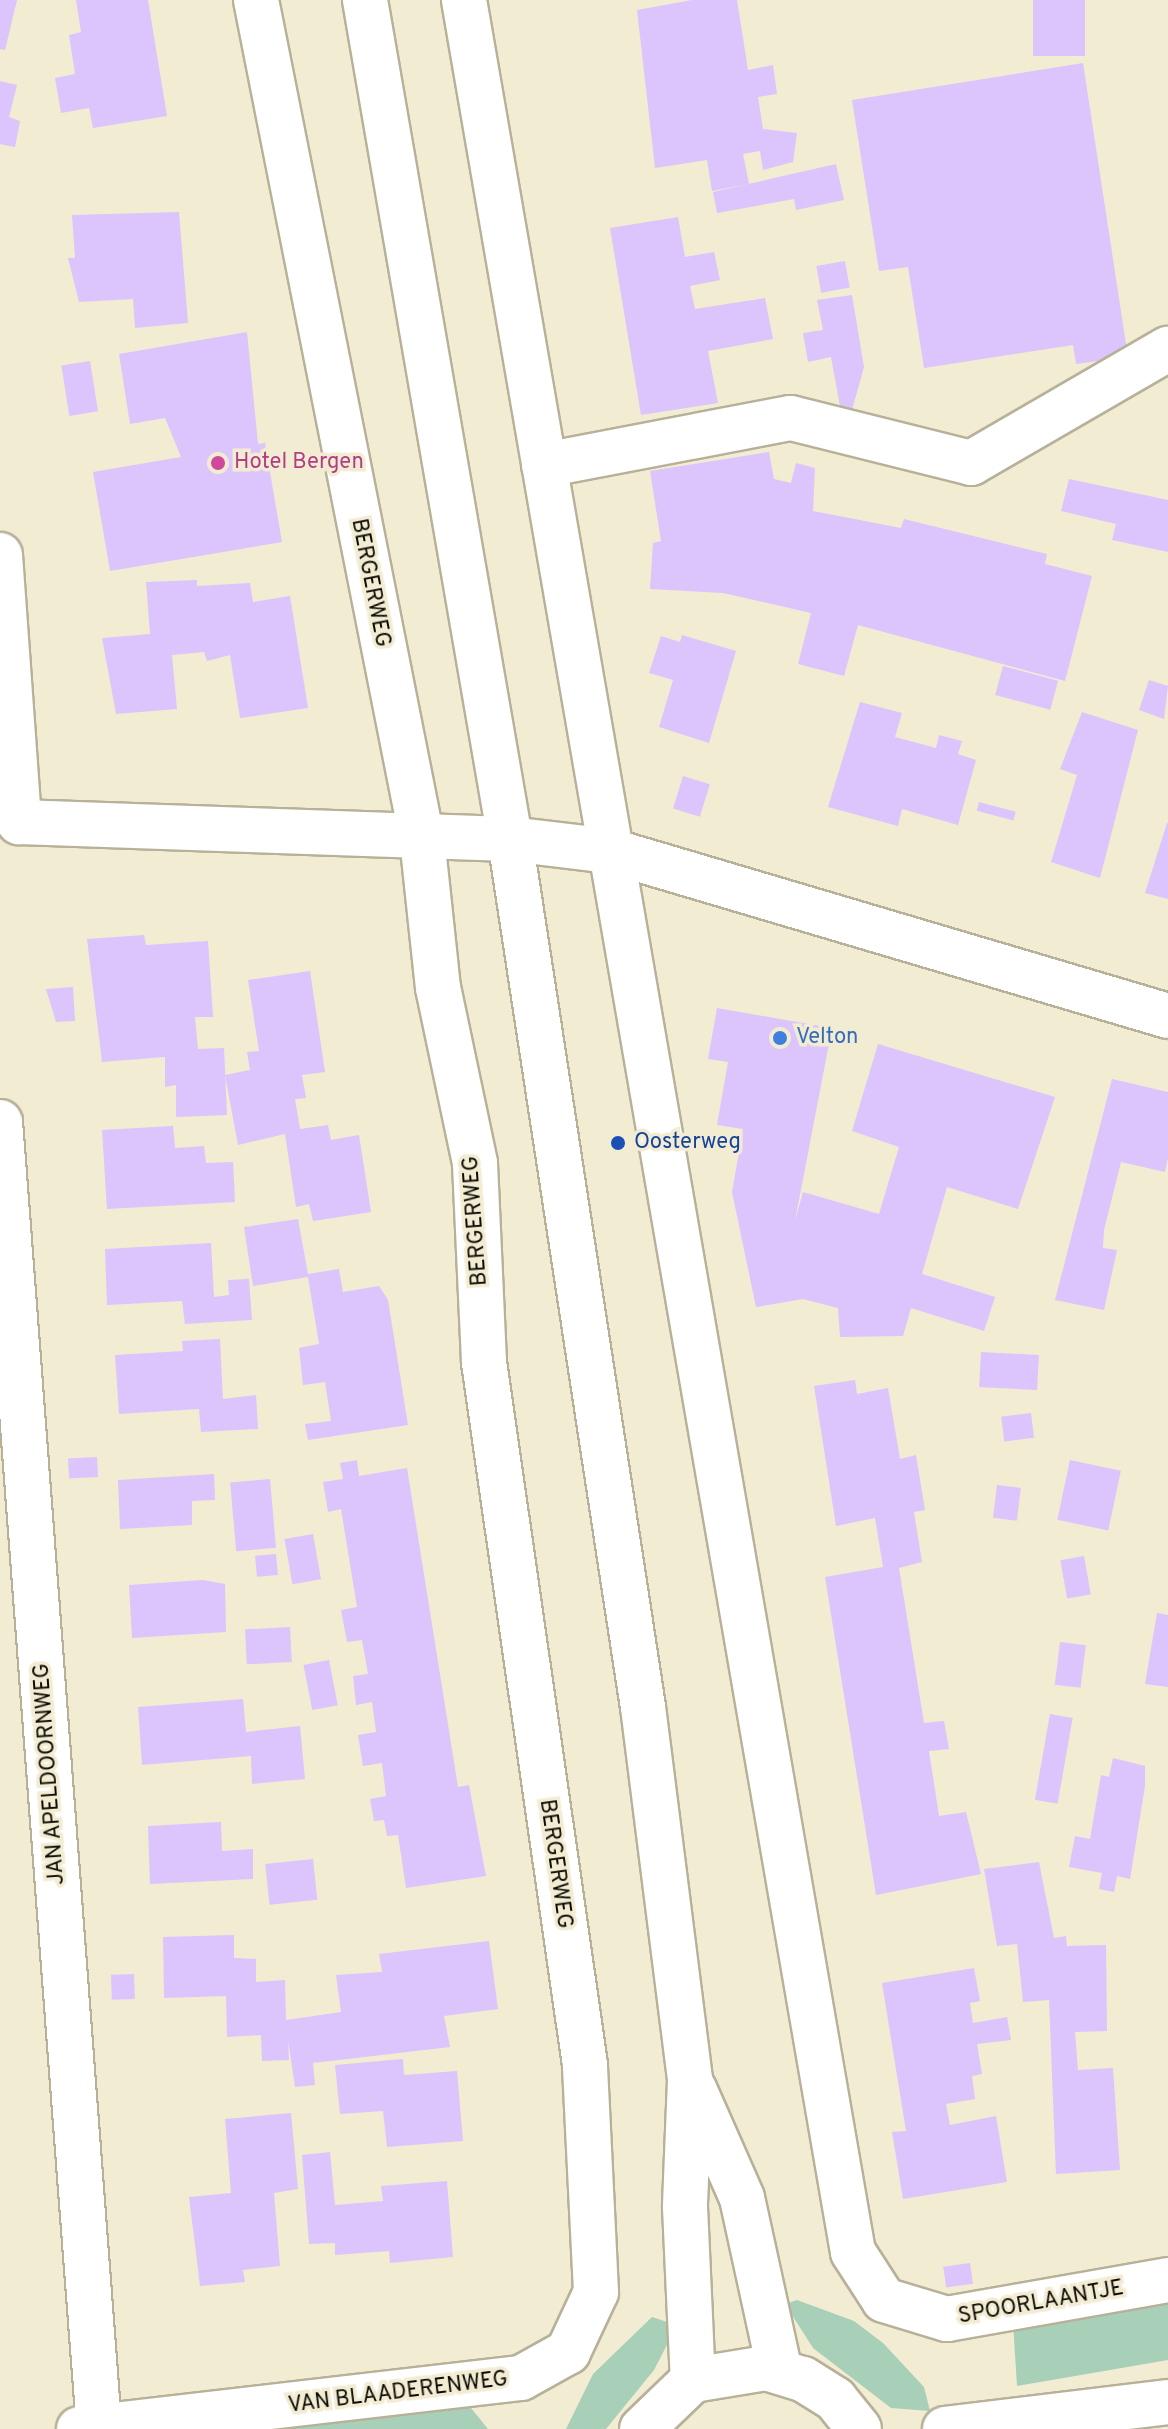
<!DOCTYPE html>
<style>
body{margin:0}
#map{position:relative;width:1168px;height:2429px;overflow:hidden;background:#f2ecd3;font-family:Overpass,sans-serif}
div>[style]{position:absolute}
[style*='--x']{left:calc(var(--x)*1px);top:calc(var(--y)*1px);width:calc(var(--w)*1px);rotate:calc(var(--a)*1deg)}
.green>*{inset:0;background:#a8cfb8}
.building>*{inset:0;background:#dcc4fc;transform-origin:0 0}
.roads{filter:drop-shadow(2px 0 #b7b199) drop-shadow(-2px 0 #b7b199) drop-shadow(0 2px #b7b199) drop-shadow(0 -2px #b7b199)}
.minor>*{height:44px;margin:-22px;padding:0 22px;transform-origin:22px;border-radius:22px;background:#fff}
.major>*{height:44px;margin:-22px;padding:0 22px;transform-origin:22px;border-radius:22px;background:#fff}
.dots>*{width:22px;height:22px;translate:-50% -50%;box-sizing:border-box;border:4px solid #f2ecd3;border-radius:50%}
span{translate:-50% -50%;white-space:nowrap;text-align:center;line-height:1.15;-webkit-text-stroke:7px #f2ecd3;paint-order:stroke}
.hotel-label{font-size:22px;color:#b23c85}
.left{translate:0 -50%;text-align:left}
.street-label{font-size:22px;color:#0d0b04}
.shop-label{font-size:22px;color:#366cbe}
.transit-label{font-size:22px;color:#164399}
</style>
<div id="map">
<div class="green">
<i style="clip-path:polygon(797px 2300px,854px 2321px,883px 2343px,924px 2387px,930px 2411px,891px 2408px,813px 2348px,785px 2304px)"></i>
<i style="clip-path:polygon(1168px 2300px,1168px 2360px,1017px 2386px,1013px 2323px)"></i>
<i style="clip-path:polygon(652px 2317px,667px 2322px,669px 2341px,654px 2370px,606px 2429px,566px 2429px,593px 2374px)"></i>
<i style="clip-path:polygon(467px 2403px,488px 2429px,211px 2429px)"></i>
</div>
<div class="building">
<i style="clip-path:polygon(0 0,17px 0,5px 50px,0 49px)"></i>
<i style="clip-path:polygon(76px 0,148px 0,167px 116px,93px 128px,89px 108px,61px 113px,55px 78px,75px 74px,69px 35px,81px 32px)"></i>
<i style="clip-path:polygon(692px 0,737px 0,748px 70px,773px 65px,777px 94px,758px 97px,763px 129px,797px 133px,793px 162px,763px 170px,760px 151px,743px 154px,749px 184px,712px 191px,707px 160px,655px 168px,637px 10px)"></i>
<i style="left:1033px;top:0;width:52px;height:56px"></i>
<i style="clip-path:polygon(1083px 63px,1128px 357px,1076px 364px,1073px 345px,924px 368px,908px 267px,879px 271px,852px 100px)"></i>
<i style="clip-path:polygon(0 81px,17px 85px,9px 117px,20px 121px,15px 147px,0 144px)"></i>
<i style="clip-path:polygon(836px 164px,844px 200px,796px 210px,794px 199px,717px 213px,713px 192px)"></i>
<i style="clip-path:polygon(179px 212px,188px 323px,135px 328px,133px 299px,79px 302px,68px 258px,75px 258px,72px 215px)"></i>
<i style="clip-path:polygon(678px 217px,685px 257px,714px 252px,720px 280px,690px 286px,695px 309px,765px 298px,773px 339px,708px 351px,718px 403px,641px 415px,610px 228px)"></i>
<i style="left:845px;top:261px;width:27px;height:29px;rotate:80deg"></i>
<i style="clip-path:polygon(852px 295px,864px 367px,852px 410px,841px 412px,831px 357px,808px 362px,803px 333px,823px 330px,817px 300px)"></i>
<i style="clip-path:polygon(247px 332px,258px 444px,265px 443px,282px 542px,110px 571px,93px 472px,181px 457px,165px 418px,130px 424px,119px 354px)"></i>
<i style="left:90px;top:361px;width:51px;height:29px;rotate:81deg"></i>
<i style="clip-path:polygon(769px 452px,774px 479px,791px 483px,796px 463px,815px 468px,813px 511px,901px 528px,904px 519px,1047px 554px,1045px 564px,1092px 576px,1065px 681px,858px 625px,844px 676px,798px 664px,811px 613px,723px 593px,650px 589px,653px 543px,661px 541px,650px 471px)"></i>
<i style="clip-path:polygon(1069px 479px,1168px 500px,1168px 552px,1112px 540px,1116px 524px,1061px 511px)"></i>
<i style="clip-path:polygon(197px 580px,197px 586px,250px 583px,253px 602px,290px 596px,308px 708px,240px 718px,230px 655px,207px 661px,204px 652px,172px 655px,177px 709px,116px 714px,102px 638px,150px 634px,146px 582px)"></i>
<i style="clip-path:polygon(682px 635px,736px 651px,709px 743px,659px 727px,673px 680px,649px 673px,661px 636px,680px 642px)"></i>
<i style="left:1003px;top:666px;width:57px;height:30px;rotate:15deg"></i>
<i style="clip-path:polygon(1149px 680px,1168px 686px,1164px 719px,1139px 710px)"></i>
<i style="clip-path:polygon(860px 702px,902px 713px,895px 737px,936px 748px,939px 735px,962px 741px,958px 754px,976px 760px,958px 825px,902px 809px,898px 826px,828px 807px)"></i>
<i style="clip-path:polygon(1082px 712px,1138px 730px,1100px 878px,1051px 862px,1077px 775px,1060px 769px)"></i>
<i style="left:683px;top:776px;width:28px;height:34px;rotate:17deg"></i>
<i style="left:979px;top:802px;width:38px;height:9px;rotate:15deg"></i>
<i style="clip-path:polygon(1167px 823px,1168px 823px,1168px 899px,1145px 893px)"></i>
<i style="clip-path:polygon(144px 935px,146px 945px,208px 941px,213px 1017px,195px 1017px,198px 1049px,224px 1048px,227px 1115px,176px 1117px,176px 1085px,165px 1087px,165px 1057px,102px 1062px,87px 939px)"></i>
<i style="clip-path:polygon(310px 971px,325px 1072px,302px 1075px,306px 1098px,295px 1099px,300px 1129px,328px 1125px,331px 1140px,359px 1135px,371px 1212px,313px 1221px,309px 1204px,296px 1207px,285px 1134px,238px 1145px,225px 1075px,250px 1070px,247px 1052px,259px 1051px,248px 980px)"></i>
<i style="clip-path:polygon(73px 987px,75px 1021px,56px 1022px,46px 989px)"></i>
<i style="clip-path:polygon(717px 1008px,832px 1028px,795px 1221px,803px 1192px,879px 1214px,899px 1147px,852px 1131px,878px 1044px,1055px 1097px,1018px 1209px,947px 1187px,922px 1274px,995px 1297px,984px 1331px,911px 1308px,903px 1336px,840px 1337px,838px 1308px,803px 1299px,756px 1307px,732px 1192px,743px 1129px,717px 1125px,728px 1062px,708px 1059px)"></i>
<i style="clip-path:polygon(1112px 1079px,1168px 1092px,1168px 1158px,1165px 1172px,1121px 1162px,1104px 1230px,1103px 1248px,1117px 1250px,1104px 1310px,1055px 1300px)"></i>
<i style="clip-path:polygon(173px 1126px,175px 1148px,204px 1146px,206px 1163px,233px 1162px,235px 1202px,107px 1209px,102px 1130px)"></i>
<i style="clip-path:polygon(298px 1219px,308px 1274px,339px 1269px,343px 1292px,379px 1286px,388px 1300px,408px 1425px,308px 1440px,305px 1424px,331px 1421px,325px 1382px,303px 1385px,299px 1348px,319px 1344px,308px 1277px,253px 1286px,244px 1227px)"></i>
<i style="clip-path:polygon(211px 1243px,214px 1297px,229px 1295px,228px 1280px,249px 1279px,252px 1320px,185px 1324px,182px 1301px,107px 1305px,105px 1249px)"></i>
<i style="clip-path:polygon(220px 1339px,223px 1399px,256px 1395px,258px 1429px,201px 1432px,199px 1409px,119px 1414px,115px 1355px,183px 1351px,182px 1341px)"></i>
<i style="left:981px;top:1352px;width:58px;height:35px;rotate:3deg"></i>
<i style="clip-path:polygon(855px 1380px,857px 1394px,888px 1388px,900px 1459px,916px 1455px,925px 1510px,914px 1512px,922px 1562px,899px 1568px,924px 1723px,944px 1721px,949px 1749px,929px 1751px,939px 1816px,966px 1812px,981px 1874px,876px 1895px,825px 1577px,883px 1567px,875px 1518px,836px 1526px,814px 1386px)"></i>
<i style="left:1031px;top:1413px;width:25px;height:30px;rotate:83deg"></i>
<i style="left:97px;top:1457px;width:20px;height:29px;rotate:87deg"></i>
<i style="clip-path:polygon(357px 1460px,359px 1476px,407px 1468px,458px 1787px,469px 1785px,486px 1876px,406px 1888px,398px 1835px,387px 1836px,384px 1820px,374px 1821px,370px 1799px,386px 1796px,382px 1763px,363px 1766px,358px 1735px,376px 1732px,372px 1702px,356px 1705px,353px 1676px,368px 1674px,362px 1640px,347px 1642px,341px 1610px,357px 1607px,341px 1509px,328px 1512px,323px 1482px,343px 1479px,340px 1463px)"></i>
<i style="left:1070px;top:1460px;width:52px;height:61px;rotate:12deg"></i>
<i style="clip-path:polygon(214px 1474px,215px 1500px,192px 1501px,192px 1525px,120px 1529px,118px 1480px)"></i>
<i style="left:270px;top:1479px;width:69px;height:40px;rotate:85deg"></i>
<i style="left:997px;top:1485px;width:24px;height:33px;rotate:7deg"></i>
<i style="left:313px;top:1534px;width:46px;height:29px;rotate:80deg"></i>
<i style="left:276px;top:1554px;width:21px;height:21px;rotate:85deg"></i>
<i style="left:1084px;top:1556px;width:39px;height:24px;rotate:80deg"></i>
<i style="clip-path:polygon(203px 1580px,225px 1584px,226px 1632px,132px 1638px,129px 1585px)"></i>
<i style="clip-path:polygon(1157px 1613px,1168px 1615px,1168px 1687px,1145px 1684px)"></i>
<i style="left:290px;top:1627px;width:35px;height:45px;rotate:87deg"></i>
<i style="left:1060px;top:1642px;width:26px;height:43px;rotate:7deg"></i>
<i style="left:329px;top:1660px;width:46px;height:26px;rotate:79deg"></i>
<i style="clip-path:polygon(243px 1699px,246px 1732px,300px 1726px,305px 1779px,252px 1784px,251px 1756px,142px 1765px,138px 1707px)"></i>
<i style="left:1050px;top:1714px;width:23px;height:87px;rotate:10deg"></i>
<i style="clip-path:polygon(1113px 1758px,1145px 1766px,1145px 1786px,1130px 1879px,1117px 1876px,1114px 1892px,1099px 1889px,1102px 1873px,1069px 1867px,1075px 1836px,1090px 1839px,1101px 1775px,1109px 1777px)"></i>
<i style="clip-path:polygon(221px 1822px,222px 1851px,253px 1849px,253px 1879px,150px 1884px,148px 1826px)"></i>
<i style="left:313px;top:1859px;width:41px;height:48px;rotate:84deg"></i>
<i style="clip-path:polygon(1039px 1862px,1054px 1938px,1066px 1936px,1067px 1946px,1106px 1945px,1107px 2031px,1075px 2032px,1078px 2070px,1113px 2068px,1120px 2170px,1056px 2174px,1049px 2000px,1023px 2002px,1017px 1944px,997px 1946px,984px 1869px)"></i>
<i style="clip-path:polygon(234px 1935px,234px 1958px,256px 1959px,256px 1982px,285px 1980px,286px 2020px,341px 2012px,336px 1975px,382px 1972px,379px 1954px,489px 1941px,498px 2009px,444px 2016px,450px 2047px,313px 2063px,315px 2085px,295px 2087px,288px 2040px,289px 2060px,262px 2061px,261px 2035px,227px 2037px,226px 1996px,164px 1998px,163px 1937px)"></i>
<i style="clip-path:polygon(974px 1968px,980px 2001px,970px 2003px,973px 2023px,1007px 2017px,1011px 2040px,977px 2044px,982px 2074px,972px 2076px,975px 2099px,946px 2104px,950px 2125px,996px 2116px,1007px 2182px,903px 2199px,892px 2132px,906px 2131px,882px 1983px)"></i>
<i style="left:134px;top:1974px;width:25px;height:23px;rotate:88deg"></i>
<i style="clip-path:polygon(403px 2059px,404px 2075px,457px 2071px,463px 2141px,387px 2147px,383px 2111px,340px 2114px,335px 2065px)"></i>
<i style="clip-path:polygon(291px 2113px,298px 2189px,274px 2193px,280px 2266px,243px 2270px,245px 2282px,200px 2286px,189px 2197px,231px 2193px,225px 2119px)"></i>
<i style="clip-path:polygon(330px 2152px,335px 2205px,383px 2201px,381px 2186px,447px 2181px,453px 2257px,390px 2263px,389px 2251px,335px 2255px,335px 2243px,309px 2244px,302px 2155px)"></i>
<i style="left:970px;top:2263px;width:21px;height:27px;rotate:82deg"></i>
</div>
<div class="roads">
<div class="minor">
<i style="--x:464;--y:0;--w:2285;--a:80.2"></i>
<i style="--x:853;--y:2252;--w:57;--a:57.1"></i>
<i style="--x:884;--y:2300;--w:66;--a:16.8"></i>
<i style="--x:947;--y:2319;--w:224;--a:-10"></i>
<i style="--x:544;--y:465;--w:251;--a:-10.8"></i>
<i style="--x:791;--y:418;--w:186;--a:14"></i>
<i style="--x:971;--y:463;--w:228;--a:-30.1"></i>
<i style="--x:0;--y:555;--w:268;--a:85.9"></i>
<i style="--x:19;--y:822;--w:491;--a:2"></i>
<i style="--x:510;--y:839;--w:102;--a:6.8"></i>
<i style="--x:611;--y:851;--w:581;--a:16.5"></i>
<i style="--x:0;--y:1122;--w:1308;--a:85.66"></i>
<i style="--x:79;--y:2429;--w:445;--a:-6.6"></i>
<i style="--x:521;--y:2378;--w:54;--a:-29"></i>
<i style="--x:568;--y:2352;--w:66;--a:-65"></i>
<i style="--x:596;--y:2292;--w:227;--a:-92.8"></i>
<i style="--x:585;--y:2065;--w:710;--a:-98.18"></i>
<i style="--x:484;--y:1362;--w:199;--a:-92.6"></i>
<i style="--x:475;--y:1163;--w:179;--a:-101.9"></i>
<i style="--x:438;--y:988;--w:150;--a:-96.1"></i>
<i style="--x:422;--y:839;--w:855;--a:-101.19"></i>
</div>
<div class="major">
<i style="--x:365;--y:0;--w:851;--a:80.19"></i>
<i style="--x:510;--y:839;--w:878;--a:81.29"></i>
<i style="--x:643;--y:1707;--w:376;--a:82.8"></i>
<i style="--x:690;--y:2080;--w:127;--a:92.3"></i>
<i style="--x:685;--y:2207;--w:173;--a:87.4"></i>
<i style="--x:694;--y:2089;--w:119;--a:66.2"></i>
<i style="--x:742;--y:2198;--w:178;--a:77.7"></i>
<i style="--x:642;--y:2429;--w:71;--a:-43.9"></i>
<i style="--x:693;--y:2380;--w:74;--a:-9.3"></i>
<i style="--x:766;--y:2368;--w:39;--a:17"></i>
<i style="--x:803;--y:2379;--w:38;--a:32"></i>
<i style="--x:835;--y:2399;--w:38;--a:51"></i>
<i style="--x:945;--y:2429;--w:225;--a:-6.9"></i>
</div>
</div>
<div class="dots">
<i style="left:218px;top:463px;background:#d1479c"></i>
<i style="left:780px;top:1038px;background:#3f7fe0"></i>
<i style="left:618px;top:1143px;background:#1a4fb4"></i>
</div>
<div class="hotel-label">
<span class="left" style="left:234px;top:463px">Hotel Bergen</span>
</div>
<div class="street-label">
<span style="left:370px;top:583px;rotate:79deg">BERGERWEG</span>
<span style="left:476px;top:1221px;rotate:-94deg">BERGERWEG</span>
<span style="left:50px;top:1774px;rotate:-94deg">JAN APELDOORNWEG</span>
<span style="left:555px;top:1864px;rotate:82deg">BERGERWEG</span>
<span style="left:1041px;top:2303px;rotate:-10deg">SPOORLAANTJE</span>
<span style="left:398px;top:2393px;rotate:-7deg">VAN BLAADERENWEG</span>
</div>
<div class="shop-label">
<span class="left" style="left:796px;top:1038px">Velton</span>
</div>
<div class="transit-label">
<span class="left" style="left:634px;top:1143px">Oosterweg</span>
</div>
</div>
